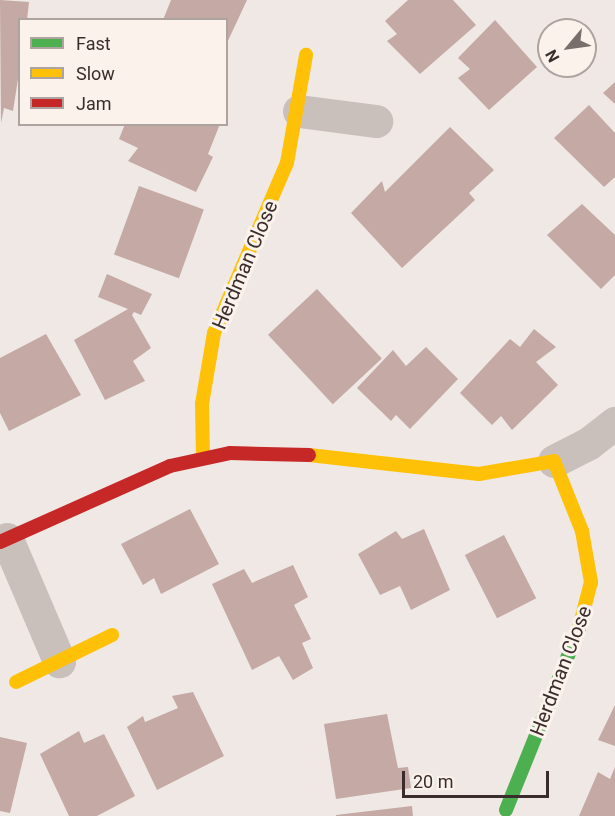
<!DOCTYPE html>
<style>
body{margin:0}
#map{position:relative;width:615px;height:816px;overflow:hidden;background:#efe8e4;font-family:Roboto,sans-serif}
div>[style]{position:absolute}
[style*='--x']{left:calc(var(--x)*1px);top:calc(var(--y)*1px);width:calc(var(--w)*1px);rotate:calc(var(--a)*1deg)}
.building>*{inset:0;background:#c4a9a5;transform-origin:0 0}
.street>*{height:33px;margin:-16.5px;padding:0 16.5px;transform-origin:16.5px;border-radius:16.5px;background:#c9c0bc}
.fast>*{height:14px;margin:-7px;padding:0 7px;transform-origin:7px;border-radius:7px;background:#4caf50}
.slow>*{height:14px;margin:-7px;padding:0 7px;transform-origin:7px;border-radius:7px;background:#ffc107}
.jam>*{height:14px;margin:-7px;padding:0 7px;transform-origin:7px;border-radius:7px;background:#c62828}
span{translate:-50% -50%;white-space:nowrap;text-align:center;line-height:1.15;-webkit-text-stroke:6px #fbf2ec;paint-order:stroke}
.street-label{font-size:20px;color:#3a2c2a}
.legend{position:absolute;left:18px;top:18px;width:210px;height:108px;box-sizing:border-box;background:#fbf2ec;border:2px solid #aea39e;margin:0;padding:8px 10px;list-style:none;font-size:18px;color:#3a2c2a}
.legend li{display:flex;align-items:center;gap:12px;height:30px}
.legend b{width:30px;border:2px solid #aea39e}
.north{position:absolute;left:537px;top:18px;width:60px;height:60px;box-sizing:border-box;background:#fbf2ec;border:2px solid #aea39e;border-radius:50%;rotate:241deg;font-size:16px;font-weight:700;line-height:24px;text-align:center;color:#3a2c2a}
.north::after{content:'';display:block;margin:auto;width:21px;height:27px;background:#796e6b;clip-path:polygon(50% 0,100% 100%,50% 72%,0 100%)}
.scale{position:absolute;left:402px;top:771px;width:147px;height:27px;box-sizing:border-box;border:3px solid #3a2c2a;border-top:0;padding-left:8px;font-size:18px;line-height:21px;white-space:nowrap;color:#3a2c2a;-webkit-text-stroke:4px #fbf2ec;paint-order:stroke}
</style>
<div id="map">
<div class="building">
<i style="clip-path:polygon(0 0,29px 2px,27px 20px,20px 20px,20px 66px,13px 111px,4px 108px,1px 123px)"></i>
<i style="clip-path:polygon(171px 0,247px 0,226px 45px,226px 20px,163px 20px)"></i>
<i style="clip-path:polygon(408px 0,453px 0,476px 25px,420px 74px,387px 41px,397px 34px,385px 21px)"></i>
<i style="clip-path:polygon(495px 20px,537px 67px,489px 110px,458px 78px,470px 69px,458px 58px)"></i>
<i style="clip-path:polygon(615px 82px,615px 104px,603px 93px)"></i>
<i style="clip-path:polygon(589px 105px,615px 133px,615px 177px,604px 187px,554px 138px)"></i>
<i style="clip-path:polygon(125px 124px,220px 124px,208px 154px,213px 157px,196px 192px,128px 161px,138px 148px,119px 139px)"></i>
<i style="clip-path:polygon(450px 127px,494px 170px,469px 193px,475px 200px,402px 268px,351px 213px,382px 181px,385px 192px)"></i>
<i style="left:139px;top:186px;width:69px;height:73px;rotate:20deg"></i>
<i style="clip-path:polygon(582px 204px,615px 235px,615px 275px,601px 289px,547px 235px)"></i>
<i style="clip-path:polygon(107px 274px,152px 294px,141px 315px,134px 312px,132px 315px,151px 348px,133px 361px,145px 381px,105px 400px,74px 340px,128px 309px,98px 297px)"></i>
<i style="left:317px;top:289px;width:95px;height:67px;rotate:47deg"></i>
<i style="clip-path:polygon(534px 329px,556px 347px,536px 362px,558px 385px,512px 430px,501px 416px,492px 425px,460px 393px,510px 339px,520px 347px)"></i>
<i style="clip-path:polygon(46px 334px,81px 395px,9px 431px,0 413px,0 358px)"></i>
<i style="clip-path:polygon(426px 347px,458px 379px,410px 429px,396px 415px,391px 421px,357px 388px,393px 350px,406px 366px)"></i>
<i style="clip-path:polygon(190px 509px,219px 564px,161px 594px,154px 578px,143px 585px,121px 544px)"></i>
<i style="clip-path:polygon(424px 529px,450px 590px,411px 610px,400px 586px,380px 595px,358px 554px,396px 531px,402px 539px)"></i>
<i style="left:504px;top:535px;width:71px;height:44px;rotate:63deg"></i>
<i style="clip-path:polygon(293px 565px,308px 597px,294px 605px,311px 639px,302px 643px,313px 668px,293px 680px,279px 656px,252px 670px,212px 584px,244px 569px,252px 583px)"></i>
<i style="clip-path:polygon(193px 692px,224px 756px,157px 790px,127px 727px,143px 716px,145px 722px,178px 708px,172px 696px)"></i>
<i style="clip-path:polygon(615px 705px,615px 746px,598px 740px)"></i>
<i style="clip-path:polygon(387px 714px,398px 768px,408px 767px,411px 788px,336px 799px,324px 724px)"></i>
<i style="clip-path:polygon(79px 731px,84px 743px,104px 734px,135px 796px,97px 816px,69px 816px,40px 754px)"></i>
<i style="clip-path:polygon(0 737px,27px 743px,10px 813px,0 811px)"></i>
<i style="clip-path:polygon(615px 767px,615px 816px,579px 816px,598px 772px,610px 779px)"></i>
<i style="clip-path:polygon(412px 806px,413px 816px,336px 816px,336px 815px)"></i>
</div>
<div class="street">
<i style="--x:299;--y:111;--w:78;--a:7.4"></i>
<i style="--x:554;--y:461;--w:39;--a:-27"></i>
<i style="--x:589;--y:443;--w:33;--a:-38"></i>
<i style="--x:7;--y:539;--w:133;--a:66.9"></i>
</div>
<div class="fast">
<i style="--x:506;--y:810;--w:196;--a:-68.1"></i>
</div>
<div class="slow">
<i style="--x:309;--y:455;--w:171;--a:6.4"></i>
<i style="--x:479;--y:474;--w:76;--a:-9.8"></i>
<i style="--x:554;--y:461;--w:75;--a:68.2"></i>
<i style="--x:582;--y:531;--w:52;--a:80"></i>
<i style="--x:591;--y:582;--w:48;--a:104.6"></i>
<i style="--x:203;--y:457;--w:53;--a:-91.1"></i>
<i style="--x:202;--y:404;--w:72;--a:-80.4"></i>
<i style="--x:214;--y:333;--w:185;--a:-66.8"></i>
<i style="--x:287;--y:163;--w:110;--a:-80"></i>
<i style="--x:16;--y:682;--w:107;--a:-26.1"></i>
</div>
<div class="jam">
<i style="--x:0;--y:542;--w:186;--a:-24.1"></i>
<i style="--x:170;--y:466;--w:61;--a:-12.2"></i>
<i style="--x:230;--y:453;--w:79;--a:1.5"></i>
</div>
<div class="street-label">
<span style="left:245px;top:265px;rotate:-67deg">Herdman Close</span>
<span style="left:561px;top:671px;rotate:-69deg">Herdman Close</span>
</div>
<ul class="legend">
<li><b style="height:8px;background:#4caf50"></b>Fast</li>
<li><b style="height:8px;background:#ffc107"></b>Slow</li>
<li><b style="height:8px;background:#c62828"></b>Jam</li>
</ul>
<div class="north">N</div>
<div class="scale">20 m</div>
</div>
